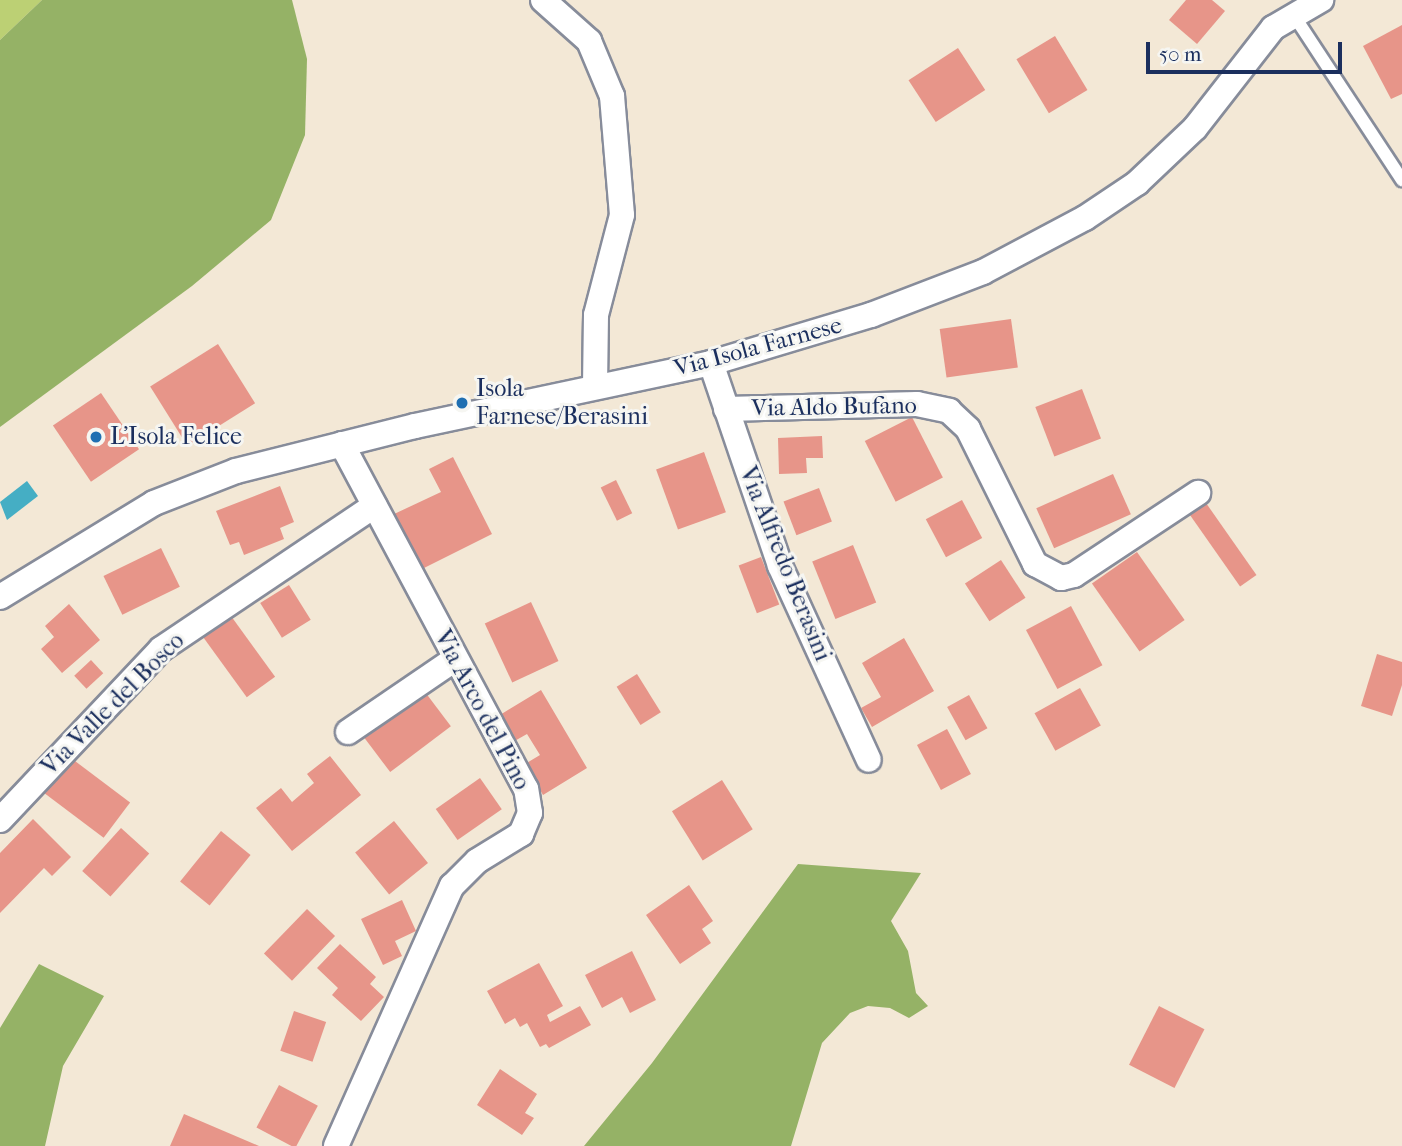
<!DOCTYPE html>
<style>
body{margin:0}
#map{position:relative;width:1402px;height:1146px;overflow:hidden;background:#f3e8d6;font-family:"IM FELL French Canon",serif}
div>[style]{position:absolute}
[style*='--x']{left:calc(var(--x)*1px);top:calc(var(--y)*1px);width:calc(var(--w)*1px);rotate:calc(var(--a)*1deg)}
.green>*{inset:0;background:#bcd074}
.forest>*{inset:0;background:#95b266}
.water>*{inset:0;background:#45aec4}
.building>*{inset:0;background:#e79589;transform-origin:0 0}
.roads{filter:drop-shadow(2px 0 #878c9a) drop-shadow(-2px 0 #878c9a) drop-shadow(0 2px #878c9a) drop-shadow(0 -2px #878c9a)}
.lane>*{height:12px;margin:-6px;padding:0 6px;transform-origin:6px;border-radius:6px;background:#fff}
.street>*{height:24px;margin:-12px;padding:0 12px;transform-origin:12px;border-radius:12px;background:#fff}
.dots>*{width:19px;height:19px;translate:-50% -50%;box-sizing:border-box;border:4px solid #f6f6f2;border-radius:50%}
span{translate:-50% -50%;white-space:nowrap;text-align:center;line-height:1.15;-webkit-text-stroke:6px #f6f6f2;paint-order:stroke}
.street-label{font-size:24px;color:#1b2f5e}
.poi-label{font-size:24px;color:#1b2f5e}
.left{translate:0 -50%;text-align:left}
.scale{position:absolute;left:1146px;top:42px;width:196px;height:32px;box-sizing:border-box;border:4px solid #1b2f5e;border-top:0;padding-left:9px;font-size:21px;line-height:24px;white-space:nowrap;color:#1b2f5e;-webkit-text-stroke:5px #f6f6f2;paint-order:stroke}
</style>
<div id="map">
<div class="green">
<i style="clip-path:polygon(0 0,42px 0,0 40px)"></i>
</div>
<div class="forest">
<i style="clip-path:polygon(42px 0,292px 0,307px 59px,305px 135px,271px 220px,192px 286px,0 427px,0 40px)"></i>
<i style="clip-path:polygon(798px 864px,921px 873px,891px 921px,908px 951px,916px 993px,928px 1006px,909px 1018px,890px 1008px,868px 1006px,850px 1013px,822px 1043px,791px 1146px,584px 1146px,652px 1063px)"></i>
<i style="clip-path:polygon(39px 964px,104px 996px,63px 1066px,45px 1146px,0 1146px,0 1028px)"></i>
</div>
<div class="water">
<i style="clip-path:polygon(27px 481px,38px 496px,7px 520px,0 502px)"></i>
</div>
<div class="building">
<i style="clip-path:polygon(1186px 0,1212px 0,1225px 11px,1197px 44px,1169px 20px)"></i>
<i style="clip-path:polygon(1402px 25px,1402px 94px,1391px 99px,1363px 46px)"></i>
<i style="left:1055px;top:36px;width:63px;height:45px;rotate:59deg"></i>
<i style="left:958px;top:48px;width:50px;height:59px;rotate:57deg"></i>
<i style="left:1011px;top:319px;width:49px;height:72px;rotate:82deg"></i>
<i style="left:218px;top:344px;width:70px;height:80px;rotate:58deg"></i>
<i style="left:1082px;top:389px;width:53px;height:50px;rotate:69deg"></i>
<i style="left:101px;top:393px;width:68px;height:58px;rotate:56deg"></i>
<i style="left:912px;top:417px;width:68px;height:53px;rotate:63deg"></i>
<i style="clip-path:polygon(822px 436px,823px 458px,806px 458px,807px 473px,779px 474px,778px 438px)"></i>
<i style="left:704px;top:452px;width:64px;height:51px;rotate:70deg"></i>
<i style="clip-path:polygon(453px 457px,492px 534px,420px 570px,392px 515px,441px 492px,429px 469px)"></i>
<i style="left:1113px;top:474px;width:44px;height:84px;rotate:66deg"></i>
<i style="left:616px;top:480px;width:37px;height:17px;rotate:64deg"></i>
<i style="clip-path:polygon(280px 486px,294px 522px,280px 528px,284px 539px,244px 555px,239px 542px,230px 545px,216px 511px)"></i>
<i style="left:819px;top:488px;width:36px;height:38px;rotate:69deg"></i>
<i style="left:962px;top:500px;width:43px;height:41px;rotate:62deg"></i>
<i style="left:1206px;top:503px;width:88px;height:20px;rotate:55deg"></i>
<i style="left:853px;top:545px;width:62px;height:44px;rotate:68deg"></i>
<i style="left:161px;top:548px;width:43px;height:64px;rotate:64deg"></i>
<i style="left:1137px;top:552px;width:83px;height:55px;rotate:55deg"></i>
<i style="left:761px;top:557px;width:51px;height:24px;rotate:69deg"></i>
<i style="left:1001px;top:560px;width:45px;height:43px;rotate:57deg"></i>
<i style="left:289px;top:585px;width:41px;height:34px;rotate:58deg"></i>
<i style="left:531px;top:602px;width:65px;height:51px;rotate:65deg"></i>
<i style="clip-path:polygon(69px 604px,100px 640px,62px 673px,41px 649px,54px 637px,45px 626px)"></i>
<i style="left:1071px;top:606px;width:67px;height:51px;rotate:62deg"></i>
<i style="left:231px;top:616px;width:75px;height:35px;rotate:54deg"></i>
<i style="clip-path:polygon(904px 638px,934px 691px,872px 727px,861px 708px,881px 697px,862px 663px)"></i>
<i style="clip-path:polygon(1377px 654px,1402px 662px,1402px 685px,1392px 716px,1361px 706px)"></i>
<i style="left:91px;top:660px;width:18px;height:23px;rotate:47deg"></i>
<i style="left:637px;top:674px;width:45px;height:24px;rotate:58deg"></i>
<i style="left:422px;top:688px;width:48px;height:76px;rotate:53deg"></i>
<i style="left:1080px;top:688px;width:43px;height:52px;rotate:61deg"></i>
<i style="clip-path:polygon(541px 690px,587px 768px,543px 795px,525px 764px,540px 755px,527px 734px,511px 743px,495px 718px)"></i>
<i style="left:969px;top:695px;width:38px;height:25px;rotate:61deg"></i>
<i style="left:947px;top:729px;width:51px;height:34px;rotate:62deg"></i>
<i style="clip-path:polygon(330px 756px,361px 795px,292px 851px,256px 808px,281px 788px,292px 802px,314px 783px,307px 774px)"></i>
<i style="left:71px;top:758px;width:74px;height:44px;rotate:37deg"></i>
<i style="left:480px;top:778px;width:38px;height:54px;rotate:55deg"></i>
<i style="left:722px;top:780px;width:58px;height:59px;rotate:58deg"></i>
<i style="clip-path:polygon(33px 819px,71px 857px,52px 876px,44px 868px,0 913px,0 853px)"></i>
<i style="left:394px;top:821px;width:54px;height:50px;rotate:51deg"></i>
<i style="left:121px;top:828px;width:38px;height:58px;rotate:42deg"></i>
<i style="left:221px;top:831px;width:38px;height:65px;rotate:39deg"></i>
<i style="clip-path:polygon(689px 885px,713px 921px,702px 929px,711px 943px,680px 964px,646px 915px)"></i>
<i style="clip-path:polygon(402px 900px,416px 931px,395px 941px,402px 956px,383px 965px,361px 919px)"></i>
<i style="left:307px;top:909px;width:39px;height:62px;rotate:44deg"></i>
<i style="clip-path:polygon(340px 944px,376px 977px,370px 984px,384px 997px,361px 1021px,332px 995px,338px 988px,317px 968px)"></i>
<i style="clip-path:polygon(632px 951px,656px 1000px,630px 1013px,622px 997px,602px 1008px,585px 975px)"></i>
<i style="clip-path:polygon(539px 963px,563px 1006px,547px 1015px,550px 1022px,580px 1006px,591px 1025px,549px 1048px,546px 1044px,540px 1047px,527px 1023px,520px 1027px,515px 1018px,505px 1024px,487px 991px)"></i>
<i style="left:1159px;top:1006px;width:51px;height:66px;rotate:27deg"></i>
<i style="left:294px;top:1011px;width:34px;height:42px;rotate:19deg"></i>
<i style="clip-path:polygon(500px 1069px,537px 1094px,525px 1113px,534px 1118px,522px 1135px,477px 1105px)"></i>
<i style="left:279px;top:1085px;width:44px;height:48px;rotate:28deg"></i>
<i style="clip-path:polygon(184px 1114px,259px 1146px,170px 1146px)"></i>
</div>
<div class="roads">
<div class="lane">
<i style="--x:1293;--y:14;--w:199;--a:56.7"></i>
</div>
<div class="street">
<i style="--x:543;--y:0;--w:62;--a:41.7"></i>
<i style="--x:589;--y:41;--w:60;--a:67.3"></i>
<i style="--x:612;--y:96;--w:119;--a:85.2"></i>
<i style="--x:622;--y:215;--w:103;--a:104.6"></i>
<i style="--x:596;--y:315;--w:72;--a:90.8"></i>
<i style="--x:711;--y:363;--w:214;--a:71.2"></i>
<i style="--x:780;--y:566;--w:213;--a:65.4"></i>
<i style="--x:726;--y:409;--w:191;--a:-1.5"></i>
<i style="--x:917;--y:404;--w:33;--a:12"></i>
<i style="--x:949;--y:411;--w:26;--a:43"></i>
<i style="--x:968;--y:429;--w:151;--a:63.6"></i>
<i style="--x:1035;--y:564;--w:30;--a:28"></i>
<i style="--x:1061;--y:578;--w:13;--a:-13"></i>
<i style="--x:1074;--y:575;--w:149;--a:-33.5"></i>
<i style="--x:0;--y:597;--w:180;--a:-31.4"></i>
<i style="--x:154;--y:503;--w:88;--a:-21.3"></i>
<i style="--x:236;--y:471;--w:185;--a:-14.1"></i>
<i style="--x:415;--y:426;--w:303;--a:-12"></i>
<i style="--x:711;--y:363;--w:167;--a:-16.7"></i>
<i style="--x:871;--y:315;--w:120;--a:-21"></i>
<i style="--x:983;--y:272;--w:115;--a:-27.9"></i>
<i style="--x:1085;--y:218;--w:63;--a:-33.9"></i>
<i style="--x:1137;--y:183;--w:80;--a:-43.5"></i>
<i style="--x:1195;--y:128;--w:127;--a:-52"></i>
<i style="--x:1273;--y:28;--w:56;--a:-30.3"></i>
<i style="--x:348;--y:732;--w:130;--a:-34.3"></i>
<i style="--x:0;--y:820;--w:235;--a:-46.7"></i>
<i style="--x:161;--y:649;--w:257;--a:-33.9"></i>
<i style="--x:336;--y:1146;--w:285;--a:-66"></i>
<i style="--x:452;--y:886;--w:35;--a:-45"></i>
<i style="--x:477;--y:861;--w:52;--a:-31.5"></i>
<i style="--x:521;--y:834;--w:23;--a:-67"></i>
<i style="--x:530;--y:813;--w:24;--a:-99"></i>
<i style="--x:526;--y:789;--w:391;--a:-118.1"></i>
</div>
</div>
<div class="dots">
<i style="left:462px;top:403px;background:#1f6fb2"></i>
<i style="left:96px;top:437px;background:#1f6fb2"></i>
</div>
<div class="street-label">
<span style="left:758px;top:347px;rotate:-15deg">Via Isola Farnese</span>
<span style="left:834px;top:407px;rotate:-1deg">Via Aldo Bufano</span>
<span style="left:785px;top:564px;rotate:68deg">Via Alfredo Berasini</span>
<span style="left:113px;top:704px;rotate:-45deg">Via Valle del Bosco</span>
<span style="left:482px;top:710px;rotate:62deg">Via Arco del Pino</span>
</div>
<div class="poi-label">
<span class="left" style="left:476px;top:403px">Isola<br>Farnese/Berasini</span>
<span class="left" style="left:110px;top:437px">L'Isola Felice</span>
</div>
<div class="scale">50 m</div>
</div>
